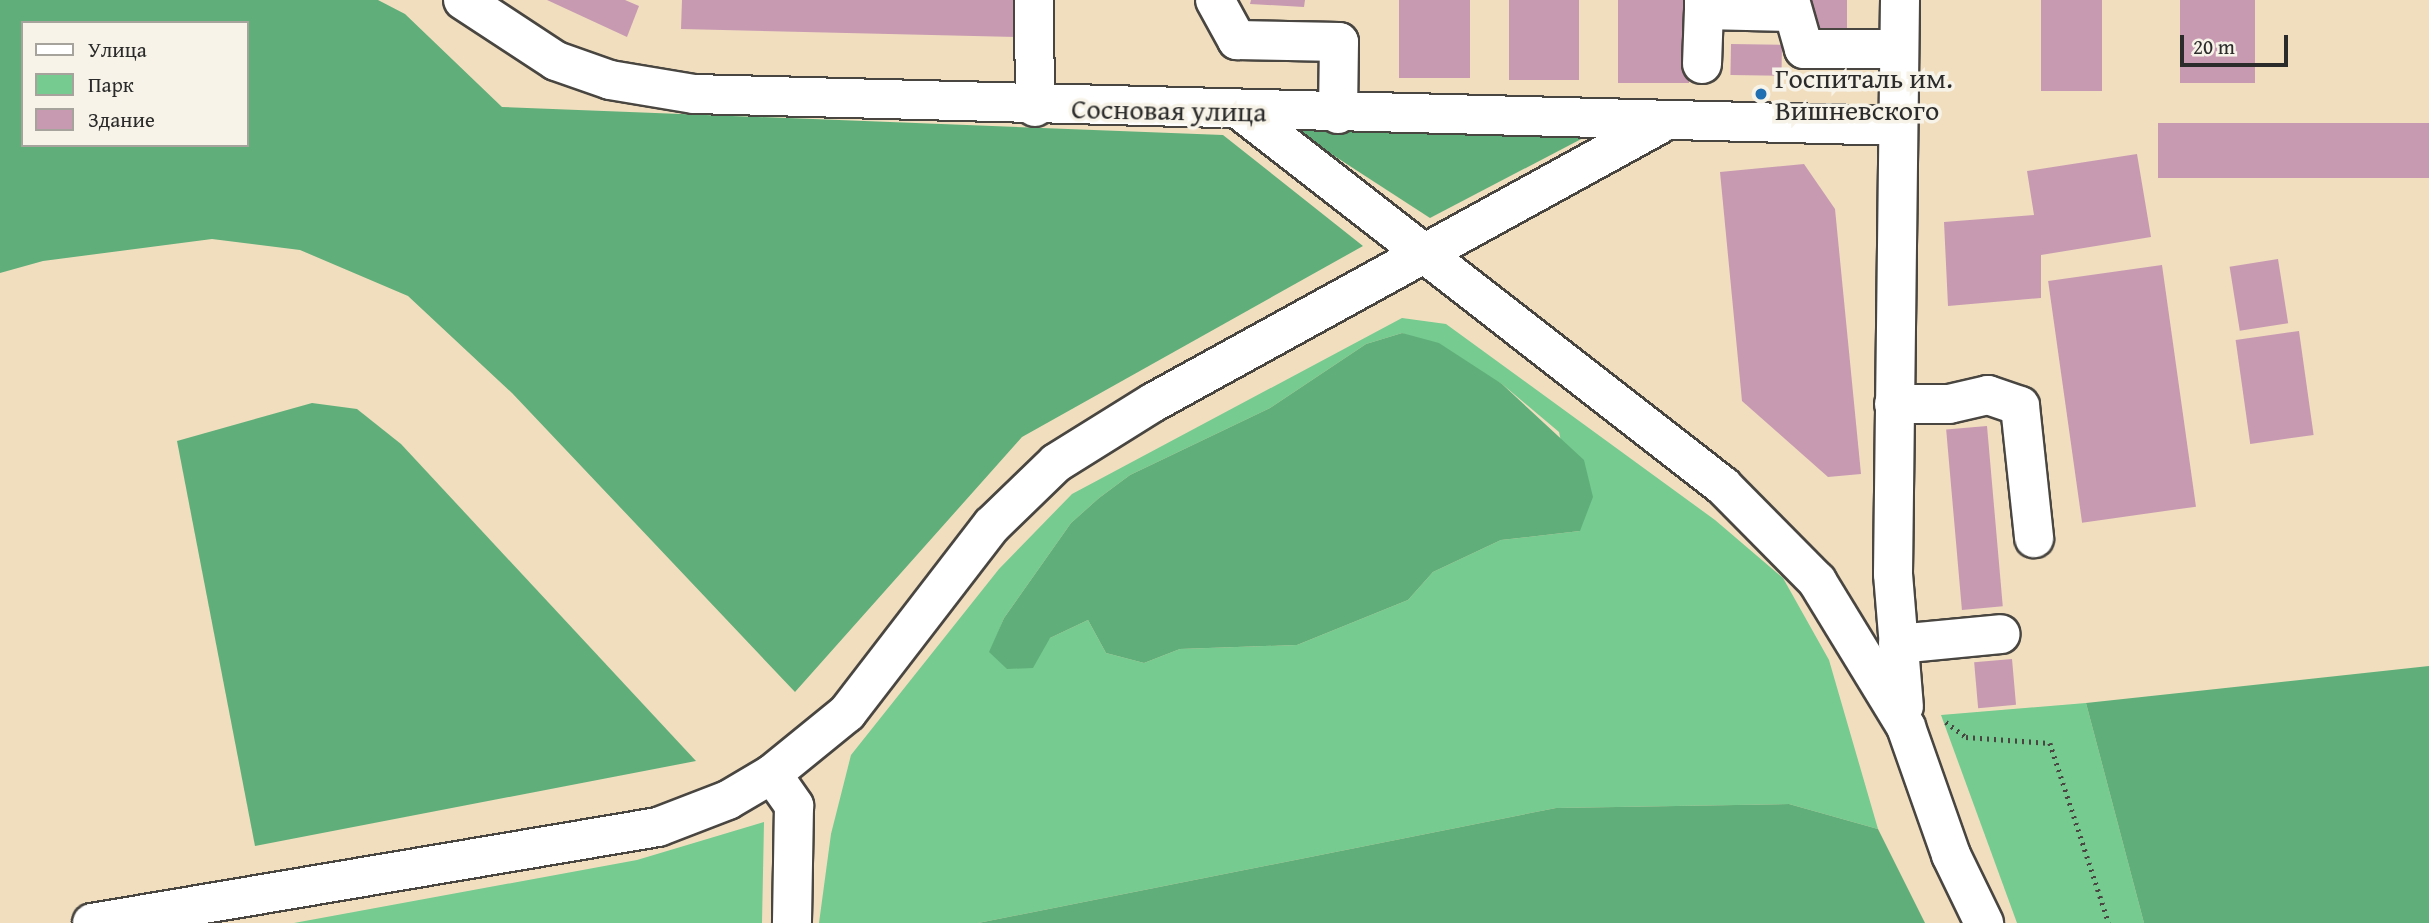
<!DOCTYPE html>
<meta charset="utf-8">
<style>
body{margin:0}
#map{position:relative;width:2429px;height:923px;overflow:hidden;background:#f1debf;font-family:"Gentium Book Plus",serif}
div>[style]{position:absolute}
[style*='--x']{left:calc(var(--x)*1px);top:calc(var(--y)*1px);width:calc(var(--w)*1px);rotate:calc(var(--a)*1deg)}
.green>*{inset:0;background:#75cb90}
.forest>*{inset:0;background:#60af7a}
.building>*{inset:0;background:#c79ab2;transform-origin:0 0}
.path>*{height:4.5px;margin-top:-2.25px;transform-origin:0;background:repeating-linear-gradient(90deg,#494641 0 2px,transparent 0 7px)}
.roads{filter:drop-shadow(2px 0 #494641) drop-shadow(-2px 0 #494641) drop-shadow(0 2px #494641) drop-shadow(0 -2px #494641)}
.minor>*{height:38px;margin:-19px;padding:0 19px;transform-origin:19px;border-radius:19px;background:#fff}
.dots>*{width:19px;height:19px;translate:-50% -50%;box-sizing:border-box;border:4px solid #f7f3e8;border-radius:50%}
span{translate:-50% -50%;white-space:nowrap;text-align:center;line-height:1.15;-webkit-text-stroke:7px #f7f3e8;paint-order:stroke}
.poi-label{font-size:28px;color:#2b2b2b}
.left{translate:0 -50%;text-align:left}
.street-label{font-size:28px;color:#2b2b2b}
.legend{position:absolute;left:21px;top:21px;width:228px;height:126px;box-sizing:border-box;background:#f7f3e8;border:2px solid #a5a39c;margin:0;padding:9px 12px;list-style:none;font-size:21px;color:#2b2b2b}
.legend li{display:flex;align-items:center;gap:14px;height:35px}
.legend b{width:35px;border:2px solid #a5a39c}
.scale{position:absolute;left:2180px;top:35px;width:108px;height:32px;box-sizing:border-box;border:4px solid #2b2b2b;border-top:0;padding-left:9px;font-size:21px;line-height:24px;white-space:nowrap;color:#2b2b2b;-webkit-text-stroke:5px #f7f3e8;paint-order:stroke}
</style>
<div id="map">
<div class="green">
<i style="clip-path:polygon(evenodd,1402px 318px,1446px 324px,1715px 520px,1783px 578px,1829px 660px,1878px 829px,1789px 804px,1556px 808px,978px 923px,819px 923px,831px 834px,851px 755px,999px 569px,1072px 494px,1402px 318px,1402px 333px,1502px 384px,1559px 432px,1580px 531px,1501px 540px,1433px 572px,1408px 600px,1297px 645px,1180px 649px,1144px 663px,1106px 653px,1088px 620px,1050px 638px,990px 652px,1004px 618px,1071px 523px,1099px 498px,1130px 475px,1270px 408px,1366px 344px,1402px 333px)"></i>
<i style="clip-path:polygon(2086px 703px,2144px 923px,2017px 923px,1941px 715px)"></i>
<i style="clip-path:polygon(764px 822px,762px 923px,294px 923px,637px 860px)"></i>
</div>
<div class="forest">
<i style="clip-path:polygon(evenodd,0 0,378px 0,405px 14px,502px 107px,1223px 135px,1363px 246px,1022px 437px,795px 692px,512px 393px,408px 296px,300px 250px,212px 239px,43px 261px,0 273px,0 0,23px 23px,247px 23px,247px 145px,23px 145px,23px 23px)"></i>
<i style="clip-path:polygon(1285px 124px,1587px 136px,1430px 218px)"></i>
<i style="clip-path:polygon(1402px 333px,1439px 343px,1502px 384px,1584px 460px,1593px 497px,1580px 531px,1501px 540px,1433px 572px,1408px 600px,1297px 645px,1180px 649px,1144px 663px,1106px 653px,1088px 620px,1050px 638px,1033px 668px,1007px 669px,989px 652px,1004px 618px,1071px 523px,1099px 498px,1130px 475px,1270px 408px,1366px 344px)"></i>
<i style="clip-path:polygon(312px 403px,357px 409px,401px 444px,696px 761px,255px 846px,177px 441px)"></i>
<i style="clip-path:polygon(2429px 666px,2429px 923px,2144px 923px,2086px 703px)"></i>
<i style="clip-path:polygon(1789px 804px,1878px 829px,1925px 923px,978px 923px,1556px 808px)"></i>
</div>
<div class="building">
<i style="clip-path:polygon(547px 0,625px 0,639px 6px,627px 37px)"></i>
<i style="clip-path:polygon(682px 0,1018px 0,1016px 37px,681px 29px)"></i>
<i style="clip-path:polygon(1251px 0,1305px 0,1304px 7px,1250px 4px)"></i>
<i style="left:1399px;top:0;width:71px;height:78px"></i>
<i style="left:1509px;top:0;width:70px;height:80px"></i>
<i style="left:1618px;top:0;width:71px;height:83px"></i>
<i style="left:1809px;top:0;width:38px;height:31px"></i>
<i style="left:2041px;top:0;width:61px;height:91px"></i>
<i style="left:2180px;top:0;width:75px;height:83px"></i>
<i style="left:1731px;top:44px;width:51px;height:31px;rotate:1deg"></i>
<i style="left:2429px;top:123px;width:55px;height:271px;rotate:90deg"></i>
<i style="clip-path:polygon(2137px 154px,2151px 237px,2041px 255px,2041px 298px,1948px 306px,1944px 222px,2034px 215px,2027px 171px)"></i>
<i style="clip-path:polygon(1804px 164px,1835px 209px,1861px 474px,1828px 477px,1742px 401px,1720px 172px)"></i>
<i style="left:2278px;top:259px;width:65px;height:49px;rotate:81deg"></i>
<i style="left:2162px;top:265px;width:244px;height:115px;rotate:82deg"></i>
<i style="left:2299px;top:331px;width:105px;height:64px;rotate:82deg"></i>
<i style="left:1987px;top:426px;width:181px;height:41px;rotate:85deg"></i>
<i style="left:2012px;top:659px;width:46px;height:38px;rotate:85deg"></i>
</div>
<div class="path">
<i style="--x:1946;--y:722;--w:25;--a:37"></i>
<i style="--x:1966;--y:737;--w:84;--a:4.1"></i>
<i style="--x:2050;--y:743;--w:189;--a:71.9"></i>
</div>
<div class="roads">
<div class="minor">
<i style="--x:463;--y:0;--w:111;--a:33.3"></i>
<i style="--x:556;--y:61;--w:57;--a:19.4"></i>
<i style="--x:610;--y:80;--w:85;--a:9.5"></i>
<i style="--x:694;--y:94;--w:1204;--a:1.52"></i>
<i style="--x:1034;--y:0;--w:107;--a:89.5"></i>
<i style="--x:1215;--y:0;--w:46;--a:61.2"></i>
<i style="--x:1237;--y:40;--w:102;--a:1.1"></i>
<i style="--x:1339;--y:42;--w:72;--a:90.8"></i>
<i style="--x:1704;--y:0;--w:10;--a:90"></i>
<i style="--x:1704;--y:10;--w:86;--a:1.3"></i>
<i style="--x:1790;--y:0;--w:51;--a:74.1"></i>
<i style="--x:1804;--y:49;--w:95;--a:0"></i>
<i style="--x:1900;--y:0;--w:574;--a:90.7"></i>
<i style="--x:1893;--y:574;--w:133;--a:85.3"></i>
<i style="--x:1702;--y:64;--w:54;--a:-87.9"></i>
<i style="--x:1241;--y:111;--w:611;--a:37.88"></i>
<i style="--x:1723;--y:486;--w:134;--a:45.3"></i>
<i style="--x:1817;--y:581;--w:171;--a:58.6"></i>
<i style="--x:1906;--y:727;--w:136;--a:70.6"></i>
<i style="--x:1951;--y:855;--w:76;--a:64.1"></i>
<i style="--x:1894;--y:404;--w:55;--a:0"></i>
<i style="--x:1949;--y:404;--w:40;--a:-13"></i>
<i style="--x:1988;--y:395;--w:34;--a:19"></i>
<i style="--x:2020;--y:406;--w:133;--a:83.9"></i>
<i style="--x:1898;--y:644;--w:103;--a:-5.5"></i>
<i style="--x:772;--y:774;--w:39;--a:55"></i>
<i style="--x:794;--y:806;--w:117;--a:91"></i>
<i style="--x:92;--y:923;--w:574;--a:-9.63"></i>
<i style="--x:658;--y:827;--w:75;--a:-21.1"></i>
<i style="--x:728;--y:800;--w:51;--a:-30.6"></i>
<i style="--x:772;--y:774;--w:97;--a:-39.1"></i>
<i style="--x:847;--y:713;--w:237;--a:-52.4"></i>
<i style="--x:992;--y:525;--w:89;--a:-44.1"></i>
<i style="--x:1056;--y:463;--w:115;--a:-31.9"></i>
<i style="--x:1154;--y:402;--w:577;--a:-28.78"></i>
</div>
</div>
<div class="dots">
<i style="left:1761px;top:94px;background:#1f6fb2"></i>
</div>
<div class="poi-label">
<span class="left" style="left:1775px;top:94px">Госпиталь им.<br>Вишневского</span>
</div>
<div class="street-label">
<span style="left:1169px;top:110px;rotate:1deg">Сосновая улица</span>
</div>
<ul class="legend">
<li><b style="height:9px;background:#fff"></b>Улица</li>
<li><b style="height:19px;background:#75cb90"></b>Парк</li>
<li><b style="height:19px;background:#c79ab2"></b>Здание</li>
</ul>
<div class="scale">20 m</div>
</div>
